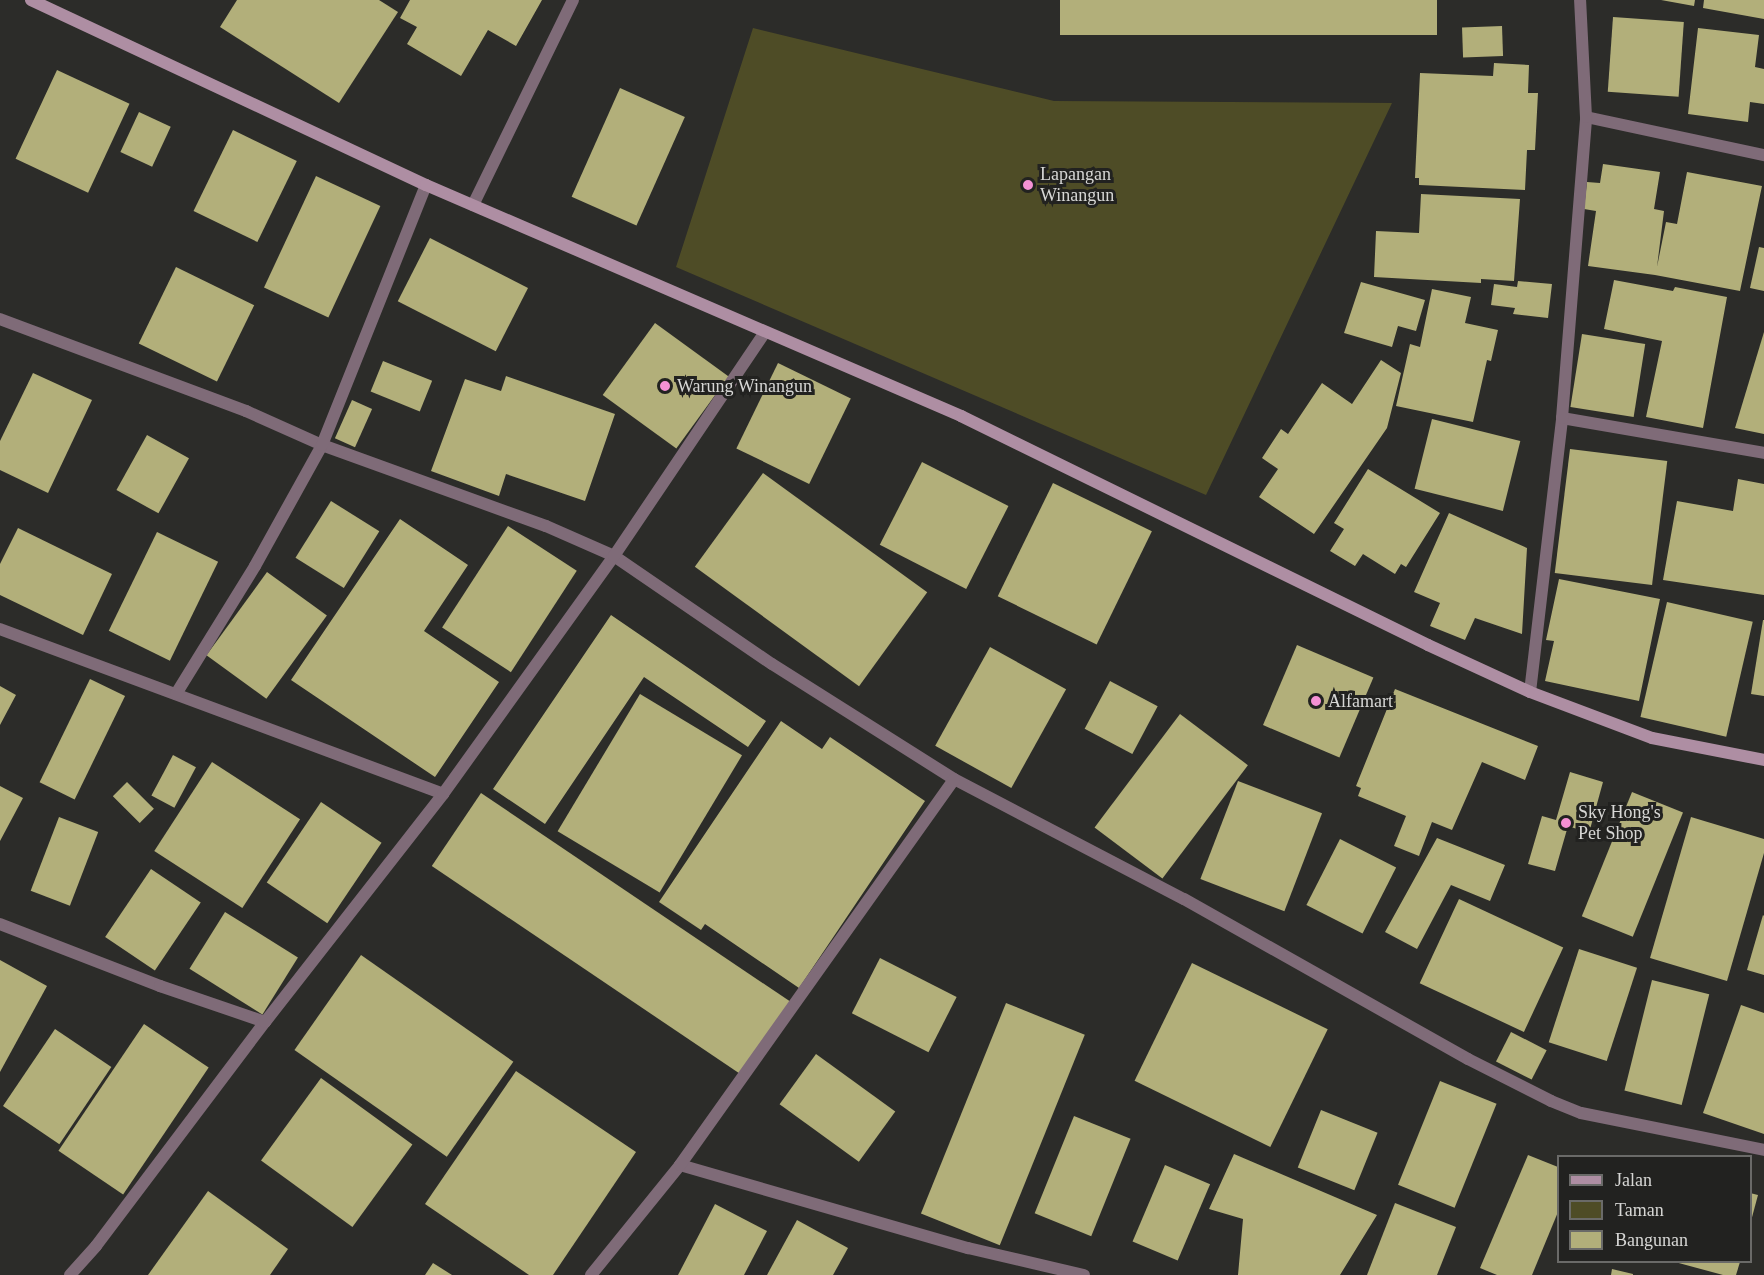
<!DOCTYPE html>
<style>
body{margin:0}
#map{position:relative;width:1764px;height:1275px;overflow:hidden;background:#2c2c29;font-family:"Times New Roman",serif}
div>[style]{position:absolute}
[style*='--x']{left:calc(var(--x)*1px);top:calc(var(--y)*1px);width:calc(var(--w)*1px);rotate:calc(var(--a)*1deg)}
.green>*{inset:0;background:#4e4c26}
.building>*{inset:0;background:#b2af7a;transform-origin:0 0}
.street>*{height:12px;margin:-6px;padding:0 6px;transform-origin:6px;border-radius:6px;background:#7f6b78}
.secondary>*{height:12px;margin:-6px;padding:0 6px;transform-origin:6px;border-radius:6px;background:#ae8ea3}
.dots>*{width:16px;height:16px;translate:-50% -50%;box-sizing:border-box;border:3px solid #222220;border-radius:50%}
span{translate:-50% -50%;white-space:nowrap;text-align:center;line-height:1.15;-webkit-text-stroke:6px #222220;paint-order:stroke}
.poi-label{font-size:18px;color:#d7d7d5}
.left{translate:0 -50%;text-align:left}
.legend{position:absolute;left:1557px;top:1155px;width:195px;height:108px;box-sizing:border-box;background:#222220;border:2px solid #6a6a68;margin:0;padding:8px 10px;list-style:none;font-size:18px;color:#d7d7d5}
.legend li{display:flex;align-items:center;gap:12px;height:30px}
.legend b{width:30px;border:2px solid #6a6a68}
</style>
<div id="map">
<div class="green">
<i style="clip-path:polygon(753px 28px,1054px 101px,1392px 103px,1206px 495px,676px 267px)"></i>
</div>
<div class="building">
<i style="clip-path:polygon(237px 0,379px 0,398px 12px,339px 103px,220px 27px)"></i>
<i style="clip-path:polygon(410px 0,542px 0,516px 46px,488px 30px,461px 76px,407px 44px,417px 27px,400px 18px)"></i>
<i style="left:1060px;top:0;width:377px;height:35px"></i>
<i style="clip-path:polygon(1661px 0,1695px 0,1694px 6px)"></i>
<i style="clip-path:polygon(1704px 0,1764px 0,1764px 19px,1703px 8px)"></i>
<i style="left:1613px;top:17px;width:71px;height:75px;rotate:4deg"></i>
<i style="left:1502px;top:26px;width:30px;height:40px;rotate:88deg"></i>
<i style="clip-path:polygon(1698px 28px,1759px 35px,1755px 67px,1764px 69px,1764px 104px,1750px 102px,1748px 122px,1688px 114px)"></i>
<i style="clip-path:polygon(1494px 63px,1529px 65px,1528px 93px,1538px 93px,1535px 150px,1527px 150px,1525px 190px,1419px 185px,1419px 178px,1415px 178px,1420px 73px,1493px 76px)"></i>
<i style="left:57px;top:70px;width:80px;height:98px;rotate:25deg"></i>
<i style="left:620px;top:88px;width:71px;height:119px;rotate:24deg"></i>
<i style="left:139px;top:112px;width:35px;height:44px;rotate:25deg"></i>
<i style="left:233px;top:130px;width:71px;height:90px;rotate:26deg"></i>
<i style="clip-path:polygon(1603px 164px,1660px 172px,1654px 209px,1664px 211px,1657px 267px,1666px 222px,1677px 224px,1687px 172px,1762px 186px,1740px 291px,1655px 275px,1588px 266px,1596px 211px,1584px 209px,1587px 182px,1600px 183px)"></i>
<i style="left:316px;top:176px;width:71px;height:123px;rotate:25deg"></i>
<i style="clip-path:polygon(1421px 194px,1520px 199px,1514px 281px,1481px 279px,1481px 283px,1374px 277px,1376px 231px,1419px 233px)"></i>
<i style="left:430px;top:238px;width:110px;height:71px;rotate:27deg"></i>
<i style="clip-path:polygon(1759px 247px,1764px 248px,1764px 291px,1750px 288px)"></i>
<i style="left:176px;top:267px;width:87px;height:85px;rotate:26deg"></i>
<i style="clip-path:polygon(1614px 280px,1673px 291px,1675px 287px,1727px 297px,1703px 428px,1646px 417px,1662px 341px,1604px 329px)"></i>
<i style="clip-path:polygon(1518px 281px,1552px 284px,1548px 318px,1513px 314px,1515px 308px,1491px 305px,1494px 284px,1517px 287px)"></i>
<i style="clip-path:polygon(1361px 282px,1425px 300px,1416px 331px,1398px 326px,1392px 347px,1344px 333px)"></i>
<i style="clip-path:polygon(1432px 289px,1471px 297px,1465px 323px,1498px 330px,1491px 361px,1487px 360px,1473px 422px,1396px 406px,1410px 344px,1420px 347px)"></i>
<i style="left:655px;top:323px;width:91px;height:89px;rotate:36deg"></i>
<i style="clip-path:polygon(1764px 332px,1764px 434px,1735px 428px)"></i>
<i style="left:1582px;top:334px;width:64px;height:74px;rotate:9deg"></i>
<i style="clip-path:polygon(1381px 360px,1401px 373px,1387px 428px,1314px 534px,1259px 497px,1278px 469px,1262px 458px,1281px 429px,1288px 434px,1322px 383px,1352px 404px)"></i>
<i style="left:383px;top:361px;width:53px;height:33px;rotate:22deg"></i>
<i style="left:778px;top:363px;width:81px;height:95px;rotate:26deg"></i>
<i style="clip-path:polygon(33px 373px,92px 400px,48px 493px,0 470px,0 441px)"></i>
<i style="clip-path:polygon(506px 376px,615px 414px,585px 501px,506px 474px,499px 496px,431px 471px,465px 379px,501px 391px)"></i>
<i style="left:352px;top:400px;width:22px;height:42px;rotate:24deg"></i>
<i style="left:1432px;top:419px;width:91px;height:72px;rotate:14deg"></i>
<i style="left:147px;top:435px;width:48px;height:63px;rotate:29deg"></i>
<i style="left:1570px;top:449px;width:98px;height:125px;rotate:7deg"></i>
<i style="left:922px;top:462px;width:97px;height:93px;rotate:27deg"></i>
<i style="clip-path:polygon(1368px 469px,1440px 513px,1406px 567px,1401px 564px,1395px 574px,1363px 554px,1355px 566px,1330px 551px,1344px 529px,1334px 523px)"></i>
<i style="left:763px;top:473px;width:203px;height:116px;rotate:36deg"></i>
<i style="clip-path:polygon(1738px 479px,1764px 484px,1764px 595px,1663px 580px,1677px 501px,1733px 511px)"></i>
<i style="left:1053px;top:483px;width:110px;height:126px;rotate:26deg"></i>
<i style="left:331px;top:501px;width:57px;height:67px;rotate:32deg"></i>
<i style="clip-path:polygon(1449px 513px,1527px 548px,1522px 634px,1475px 618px,1465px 640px,1430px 626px,1440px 603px,1414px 592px)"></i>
<i style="clip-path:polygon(400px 519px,468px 565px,424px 631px,499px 682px,435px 777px,291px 680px)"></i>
<i style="left:508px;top:526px;width:82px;height:121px;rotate:33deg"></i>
<i style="clip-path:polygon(18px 528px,112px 574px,83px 635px,0 595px,0 564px)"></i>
<i style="left:157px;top:532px;width:68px;height:110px;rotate:26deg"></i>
<i style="left:267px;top:572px;width:74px;height:103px;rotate:36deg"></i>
<i style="clip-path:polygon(1559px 579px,1660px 599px,1639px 701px,1545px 681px,1554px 641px,1546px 640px)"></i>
<i style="left:1667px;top:602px;width:88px;height:118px;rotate:13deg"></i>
<i style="clip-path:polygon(611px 615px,766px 721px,748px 747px,644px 677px,545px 824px,493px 789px)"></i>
<i style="clip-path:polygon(1763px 620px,1764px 620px,1764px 696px,1751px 694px)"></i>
<i style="left:1297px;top:645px;width:83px;height:87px;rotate:23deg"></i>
<i style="left:990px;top:647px;width:87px;height:113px;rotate:29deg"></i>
<i style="left:90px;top:679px;width:39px;height:115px;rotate:26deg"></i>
<i style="left:1110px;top:681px;width:54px;height:54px;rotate:28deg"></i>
<i style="clip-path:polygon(0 686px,16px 695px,0 725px)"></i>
<i style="clip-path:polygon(1395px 689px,1538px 746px,1525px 780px,1482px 762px,1452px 830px,1432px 822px,1419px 856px,1394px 846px,1406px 816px,1358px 796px,1361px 788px,1356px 786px)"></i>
<i style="left:640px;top:694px;width:119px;height:160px;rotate:31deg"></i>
<i style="left:1180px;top:714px;width:85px;height:142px;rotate:37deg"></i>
<i style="clip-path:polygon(781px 721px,822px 749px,830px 737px,925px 801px,799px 988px,705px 924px,701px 930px,659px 902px)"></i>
<i style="left:173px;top:755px;width:26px;height:46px;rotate:28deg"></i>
<i style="left:212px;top:762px;width:105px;height:106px;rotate:33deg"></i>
<i style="clip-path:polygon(1570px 772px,1603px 782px,1589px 833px,1568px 826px,1555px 871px,1528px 864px,1542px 816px,1556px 820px)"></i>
<i style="left:1238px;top:781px;width:90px;height:105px;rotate:21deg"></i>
<i style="left:127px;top:782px;width:38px;height:20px;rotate:45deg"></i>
<i style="clip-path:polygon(0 786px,23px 798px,0 841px)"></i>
<i style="left:1632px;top:792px;width:55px;height:134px;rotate:22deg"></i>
<i style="left:481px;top:793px;width:373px;height:88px;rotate:34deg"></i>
<i style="left:321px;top:802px;width:73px;height:97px;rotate:34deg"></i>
<i style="left:59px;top:817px;width:42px;height:79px;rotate:21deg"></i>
<i style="clip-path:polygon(1691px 817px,1764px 839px,1764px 853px,1727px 981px,1650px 958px)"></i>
<i style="clip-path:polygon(1437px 838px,1505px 865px,1490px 901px,1451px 885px,1417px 949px,1385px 932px)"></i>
<i style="left:1340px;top:839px;width:63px;height:74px;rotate:27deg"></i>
<i style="left:151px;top:869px;width:60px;height:82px;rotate:34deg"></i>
<i style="left:1459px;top:899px;width:115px;height:93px;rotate:25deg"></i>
<i style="left:225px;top:912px;width:86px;height:67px;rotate:32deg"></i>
<i style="clip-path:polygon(1763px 915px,1764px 916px,1764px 975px,1747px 970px)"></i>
<i style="left:1579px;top:949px;width:61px;height:98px;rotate:18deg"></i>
<i style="left:361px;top:955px;width:186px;height:116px;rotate:35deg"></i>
<i style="left:880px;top:958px;width:86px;height:62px;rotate:27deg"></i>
<i style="clip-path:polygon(0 960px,47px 986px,0 1072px)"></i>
<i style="left:1192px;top:963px;width:151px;height:131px;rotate:26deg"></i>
<i style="left:1652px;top:980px;width:59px;height:114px;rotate:14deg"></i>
<i style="left:1006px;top:1003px;width:85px;height:227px;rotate:22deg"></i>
<i style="clip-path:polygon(1741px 1005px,1764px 1013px,1764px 1134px,1703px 1113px)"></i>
<i style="left:144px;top:1024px;width:78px;height:153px;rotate:34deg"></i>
<i style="left:55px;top:1029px;width:68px;height:93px;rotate:34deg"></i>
<i style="left:1511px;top:1032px;width:40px;height:33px;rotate:27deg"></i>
<i style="left:816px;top:1054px;width:98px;height:62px;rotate:36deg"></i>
<i style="clip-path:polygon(516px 1071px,636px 1152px,553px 1275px,529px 1275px,425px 1204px)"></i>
<i style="left:321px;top:1078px;width:113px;height:102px;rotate:36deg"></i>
<i style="left:1440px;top:1081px;width:61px;height:112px;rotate:22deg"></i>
<i style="left:1321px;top:1110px;width:61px;height:62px;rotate:22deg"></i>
<i style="left:1074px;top:1116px;width:61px;height:105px;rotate:22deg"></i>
<i style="clip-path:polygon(1234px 1154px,1377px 1215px,1340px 1275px,1238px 1275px,1243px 1219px,1209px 1209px)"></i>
<i style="clip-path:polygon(1528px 1155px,1558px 1167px,1558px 1212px,1532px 1275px,1497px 1275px,1480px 1268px)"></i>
<i style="left:1165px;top:1165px;width:49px;height:83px;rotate:23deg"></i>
<i style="clip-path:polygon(208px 1191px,288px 1249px,270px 1275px,148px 1275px)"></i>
<i style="clip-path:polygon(1750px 1193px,1758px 1195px,1751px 1221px,1750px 1221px)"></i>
<i style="clip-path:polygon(1395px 1203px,1456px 1227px,1437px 1275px,1367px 1275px)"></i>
<i style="clip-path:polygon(715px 1204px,767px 1231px,744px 1275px,678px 1275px)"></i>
<i style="clip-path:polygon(797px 1220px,848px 1248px,833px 1275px,767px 1275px)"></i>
<i style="clip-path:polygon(1675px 1262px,1740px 1262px,1736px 1275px,1723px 1275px)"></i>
<i style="clip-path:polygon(433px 1263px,452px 1275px,425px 1275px)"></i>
<i style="clip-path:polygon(1612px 1269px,1633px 1274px,1633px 1275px,1611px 1275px)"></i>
</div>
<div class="street">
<i style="--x:1586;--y:117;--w:182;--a:12.1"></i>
<i style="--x:473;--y:205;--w:228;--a:-64"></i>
<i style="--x:0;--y:319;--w:263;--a:20.5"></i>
<i style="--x:246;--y:411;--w:83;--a:24.1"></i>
<i style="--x:322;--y:445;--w:238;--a:19.9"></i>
<i style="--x:546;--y:526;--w:74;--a:23.8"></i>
<i style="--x:614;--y:556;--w:191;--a:34.4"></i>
<i style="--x:772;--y:664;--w:215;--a:32.3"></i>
<i style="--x:954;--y:779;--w:259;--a:27.6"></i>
<i style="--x:1184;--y:899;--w:326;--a:29.4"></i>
<i style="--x:1468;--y:1059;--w:93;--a:26.8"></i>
<i style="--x:1551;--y:1101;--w:32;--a:22"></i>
<i style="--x:1581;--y:1113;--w:187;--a:11.4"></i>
<i style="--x:1562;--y:418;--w:205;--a:9.8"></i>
<i style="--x:0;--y:629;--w:473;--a:20.4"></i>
<i style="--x:1530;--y:692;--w:276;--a:-83.3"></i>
<i style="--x:1562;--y:418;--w:302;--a:-85.4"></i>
<i style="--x:1586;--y:117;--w:117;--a:-92.9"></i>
<i style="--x:176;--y:694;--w:150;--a:-58.3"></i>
<i style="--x:255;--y:566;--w:138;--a:-61"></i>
<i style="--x:322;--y:445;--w:280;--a:-68.2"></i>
<i style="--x:0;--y:924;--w:172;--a:21.2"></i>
<i style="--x:160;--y:986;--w:111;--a:18.9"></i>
<i style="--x:680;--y:1165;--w:300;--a:16.1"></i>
<i style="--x:968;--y:1248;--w:119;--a:13.1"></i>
<i style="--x:70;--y:1275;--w:39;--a:-48"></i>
<i style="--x:96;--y:1246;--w:281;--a:-53"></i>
<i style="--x:265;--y:1022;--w:289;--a:-52"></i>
<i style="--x:443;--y:794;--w:293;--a:-54.3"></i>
<i style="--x:614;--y:556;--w:270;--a:-56"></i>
<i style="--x:591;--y:1275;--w:141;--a:-51"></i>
<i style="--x:680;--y:1165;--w:473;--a:-54.6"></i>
</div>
<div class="secondary">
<i style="--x:31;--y:0;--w:436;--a:25.1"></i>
<i style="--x:426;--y:185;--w:583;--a:23.35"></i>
<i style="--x:961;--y:416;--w:520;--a:26.12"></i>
<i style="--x:1428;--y:645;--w:112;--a:24.7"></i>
<i style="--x:1530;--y:692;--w:130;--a:20.7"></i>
<i style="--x:1652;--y:738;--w:114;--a:11.1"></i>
</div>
<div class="dots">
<i style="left:1028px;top:185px;background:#f491d4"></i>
<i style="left:665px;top:386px;background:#f491d4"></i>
<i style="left:1316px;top:701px;background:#f491d4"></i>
<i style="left:1566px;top:823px;background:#f491d4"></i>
</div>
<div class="poi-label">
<span class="left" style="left:1040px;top:185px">Lapangan<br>Winangun</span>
<span class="left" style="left:677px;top:386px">Warung Winangun</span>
<span class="left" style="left:1328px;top:701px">Alfamart</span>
<span class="left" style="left:1578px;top:823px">Sky Hong's<br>Pet Shop</span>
</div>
<ul class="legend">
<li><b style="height:8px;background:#ae8ea3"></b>Jalan</li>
<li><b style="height:16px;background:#4e4c26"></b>Taman</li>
<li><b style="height:16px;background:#b2af7a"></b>Bangunan</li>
</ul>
</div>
